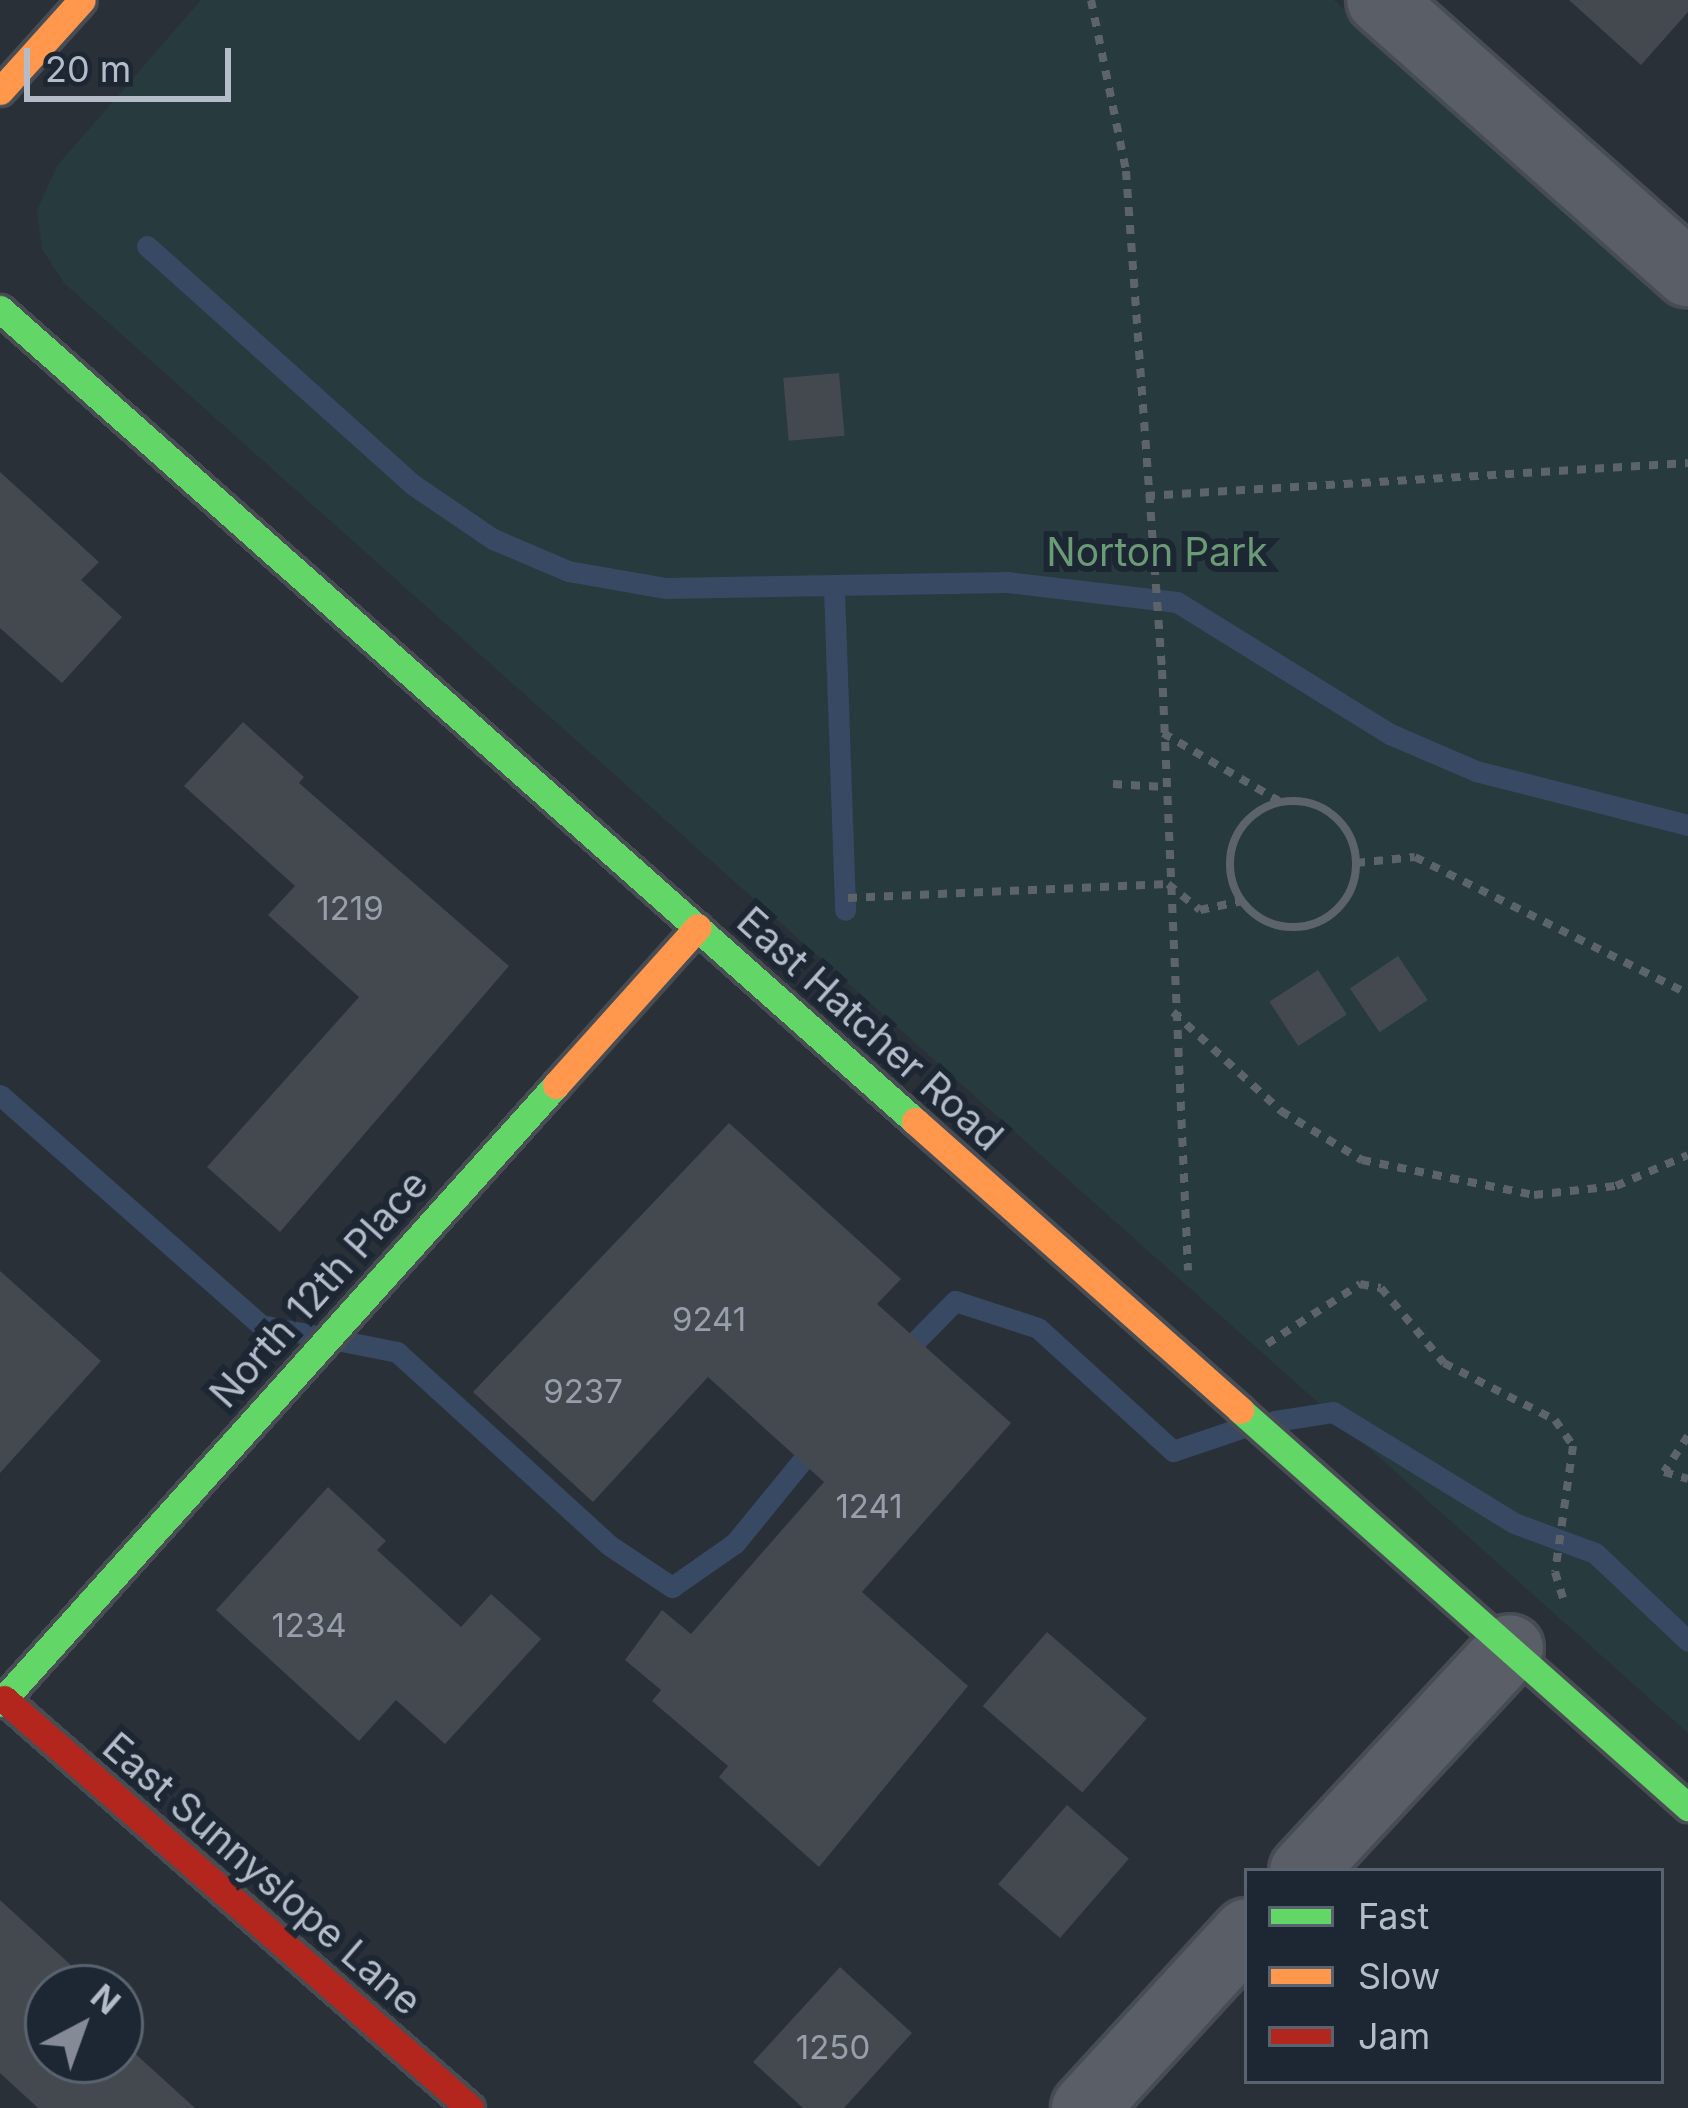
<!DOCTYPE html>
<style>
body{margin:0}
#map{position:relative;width:1688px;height:2108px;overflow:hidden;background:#2a3038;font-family:Inter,sans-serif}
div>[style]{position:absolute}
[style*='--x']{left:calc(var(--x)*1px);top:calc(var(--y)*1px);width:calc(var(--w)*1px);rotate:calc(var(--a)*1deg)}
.green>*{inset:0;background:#273a3e}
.stream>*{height:21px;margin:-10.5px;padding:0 10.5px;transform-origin:10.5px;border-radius:10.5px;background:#384963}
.building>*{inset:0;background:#444950;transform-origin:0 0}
.path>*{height:8px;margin-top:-4px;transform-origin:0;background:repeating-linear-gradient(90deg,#5d636a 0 9px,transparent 0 18px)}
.path>.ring{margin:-4px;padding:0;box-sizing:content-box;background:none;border:8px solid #5d636a;border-radius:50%}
.roads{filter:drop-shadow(3px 0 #484c53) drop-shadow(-3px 0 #484c53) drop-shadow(0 3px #484c53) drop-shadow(0 -3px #484c53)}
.street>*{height:66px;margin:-33px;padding:0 33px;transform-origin:33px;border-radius:33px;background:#5a5e66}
.fast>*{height:27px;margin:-13.5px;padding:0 13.5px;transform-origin:13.5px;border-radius:13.5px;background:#63d668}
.slow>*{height:27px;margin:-13.5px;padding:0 13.5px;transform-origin:13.5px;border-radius:13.5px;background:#ff974d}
.jam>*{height:27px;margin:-13.5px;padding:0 13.5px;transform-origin:13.5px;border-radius:13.5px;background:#b3261e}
span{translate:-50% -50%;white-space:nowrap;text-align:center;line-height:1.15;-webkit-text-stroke:12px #1d2633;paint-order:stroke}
.number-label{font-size:33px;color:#989fab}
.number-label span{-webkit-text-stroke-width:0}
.park-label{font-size:39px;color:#6b9a76}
.street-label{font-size:39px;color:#b4bcc9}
.legend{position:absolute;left:1244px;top:1868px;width:420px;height:216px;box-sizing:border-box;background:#1d2633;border:3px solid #59626f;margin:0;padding:15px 21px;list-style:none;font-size:36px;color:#b4bcc9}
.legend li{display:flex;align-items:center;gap:24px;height:60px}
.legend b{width:60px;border:3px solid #59626f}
.north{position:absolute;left:24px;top:1964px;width:120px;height:120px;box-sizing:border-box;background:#1d2633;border:3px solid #59626f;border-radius:50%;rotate:41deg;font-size:33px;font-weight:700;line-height:48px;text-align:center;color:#b4bcc9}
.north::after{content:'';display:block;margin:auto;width:42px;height:54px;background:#848b96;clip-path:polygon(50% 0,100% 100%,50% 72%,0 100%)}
.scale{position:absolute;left:24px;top:48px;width:207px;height:54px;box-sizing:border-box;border:6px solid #b4bcc9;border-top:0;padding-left:15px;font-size:36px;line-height:42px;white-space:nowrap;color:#b4bcc9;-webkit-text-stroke:9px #1d2633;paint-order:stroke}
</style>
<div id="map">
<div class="green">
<i style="clip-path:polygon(201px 0,1334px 0,1688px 313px,1688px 1733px,64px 283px,42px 249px,37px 210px,57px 166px)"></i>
</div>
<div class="stream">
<i style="--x:147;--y:246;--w:356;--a:41.9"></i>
<i style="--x:412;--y:484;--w:98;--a:34.2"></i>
<i style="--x:493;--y:539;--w:82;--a:23.1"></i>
<i style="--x:568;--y:571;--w:98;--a:9.9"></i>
<i style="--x:665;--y:588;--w:342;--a:-1"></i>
<i style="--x:1007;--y:582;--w:171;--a:6.7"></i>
<i style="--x:1177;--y:602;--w:251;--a:31.8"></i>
<i style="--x:1390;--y:734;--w:94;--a:23.3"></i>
<i style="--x:1476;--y:771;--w:219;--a:14.3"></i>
<i style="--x:834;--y:590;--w:320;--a:88"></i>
<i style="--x:0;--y:1095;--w:348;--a:41.4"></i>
<i style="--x:261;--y:1325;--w:139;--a:11.2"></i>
<i style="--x:397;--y:1352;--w:287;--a:42.3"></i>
<i style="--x:609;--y:1545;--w:76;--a:33.7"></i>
<i style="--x:672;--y:1587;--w:77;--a:-34.9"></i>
<i style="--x:735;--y:1543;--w:133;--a:-50.8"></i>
<i style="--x:899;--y:1358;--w:80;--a:-45.5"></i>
<i style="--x:955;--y:1301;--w:87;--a:18"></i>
<i style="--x:1038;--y:1328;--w:183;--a:42.3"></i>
<i style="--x:1173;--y:1451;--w:75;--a:-18.7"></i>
<i style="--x:1275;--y:1421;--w:59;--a:-8.8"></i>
<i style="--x:1333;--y:1412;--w:212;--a:31.5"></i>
<i style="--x:1514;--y:1523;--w:86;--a:20.3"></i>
<i style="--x:1595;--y:1553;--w:128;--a:43.4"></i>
</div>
<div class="building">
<i style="clip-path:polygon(1569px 0,1688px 0,1688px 12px,1641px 65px)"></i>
<i style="left:839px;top:373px;width:63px;height:56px;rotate:85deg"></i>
<i style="clip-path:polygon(0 472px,99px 562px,81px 580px,122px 617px,62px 683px,0 628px)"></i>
<i style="clip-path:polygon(243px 722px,304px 777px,299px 783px,509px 966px,280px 1232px,207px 1167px,359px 997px,268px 915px,295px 886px,184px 786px)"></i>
<i style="left:1398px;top:956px;width:53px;height:58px;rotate:56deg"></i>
<i style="left:1318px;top:970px;width:53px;height:58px;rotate:57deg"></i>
<i style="clip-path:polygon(729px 1123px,901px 1279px,877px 1304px,1011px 1423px,862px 1592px,968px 1686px,819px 1867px,719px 1777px,728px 1766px,652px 1701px,661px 1690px,625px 1660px,662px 1610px,691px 1634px,824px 1482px,708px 1377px,593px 1502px,473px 1392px)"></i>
<i style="clip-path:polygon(0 1271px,101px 1361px,0 1473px)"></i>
<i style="clip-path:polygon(328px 1487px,386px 1541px,377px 1550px,461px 1627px,491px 1594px,541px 1639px,445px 1744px,396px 1700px,359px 1741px,216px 1610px)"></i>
<i style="left:1047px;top:1632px;width:132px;height:98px;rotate:41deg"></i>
<i style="left:1067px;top:1805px;width:82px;height:105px;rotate:41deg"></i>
<i style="clip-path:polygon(0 1900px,87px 1980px,80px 1988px,48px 1988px,48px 2060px,120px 2060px,120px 2040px,195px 2108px,38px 2108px,0 2073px)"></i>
<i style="clip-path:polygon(840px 1967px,912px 2033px,844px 2108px,803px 2108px,753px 2062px)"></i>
</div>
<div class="path">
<i style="--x:1091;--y:0;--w:175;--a:78.4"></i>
<i style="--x:1126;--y:171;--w:500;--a:85.87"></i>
<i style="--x:1162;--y:670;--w:601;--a:87.52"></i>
<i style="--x:1146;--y:496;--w:543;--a:-3.48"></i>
<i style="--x:1163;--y:733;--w:134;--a:30.4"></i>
<i style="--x:1113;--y:784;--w:51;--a:3.4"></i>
<i class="ring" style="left:1230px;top:801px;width:118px;height:118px"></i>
<i style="--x:1356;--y:863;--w:59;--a:-5.8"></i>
<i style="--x:1415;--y:857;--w:305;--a:26.6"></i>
<i style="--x:848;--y:898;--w:320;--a:-2.5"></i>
<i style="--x:1168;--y:884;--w:41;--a:39.1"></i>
<i style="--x:1200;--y:910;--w:43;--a:-12.1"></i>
<i style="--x:1173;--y:1012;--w:147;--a:42.5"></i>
<i style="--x:1281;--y:1111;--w:95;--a:31.2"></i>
<i style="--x:1362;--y:1160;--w:176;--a:11.5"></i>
<i style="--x:1534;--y:1195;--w:82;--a:-6.3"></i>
<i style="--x:1616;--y:1186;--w:78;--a:-23.3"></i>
<i style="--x:1267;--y:1344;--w:111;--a:-32.8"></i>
<i style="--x:1360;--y:1284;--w:21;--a:11"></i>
<i style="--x:1381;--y:1288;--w:98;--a:50"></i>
<i style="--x:1444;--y:1363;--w:125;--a:27.2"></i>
<i style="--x:1555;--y:1420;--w:32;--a:55"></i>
<i style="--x:1573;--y:1446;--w:127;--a:98.1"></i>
<i style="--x:1555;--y:1572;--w:34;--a:73"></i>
<i style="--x:1688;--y:1436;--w:43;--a:123.7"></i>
<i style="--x:1664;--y:1472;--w:25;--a:16"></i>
</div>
<div class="roads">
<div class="street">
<i style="--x:1380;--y:0;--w:412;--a:41.6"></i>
<i style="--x:1303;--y:1871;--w:304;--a:-47.1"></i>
<i style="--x:1085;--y:2108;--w:239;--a:-47.4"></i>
</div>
<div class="fast">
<i style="--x:0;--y:309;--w:1223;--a:41.59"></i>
<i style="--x:1240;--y:1410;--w:599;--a:41.55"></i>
<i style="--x:0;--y:1703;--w:831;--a:-48.02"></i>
</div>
<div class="slow">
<i style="--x:0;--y:91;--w:122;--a:-48"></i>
<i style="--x:556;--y:1085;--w:212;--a:-48.1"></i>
<i style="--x:915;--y:1121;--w:435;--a:41.6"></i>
</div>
<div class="jam">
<i style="--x:4;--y:1699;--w:620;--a:41.27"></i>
</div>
</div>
<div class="number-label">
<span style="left:350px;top:909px">1219</span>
<span style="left:709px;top:1320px">9241</span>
<span style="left:583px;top:1392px">9237</span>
<span style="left:869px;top:1507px">1241</span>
<span style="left:309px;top:1626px">1234</span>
<span style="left:833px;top:2048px">1250</span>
</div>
<div class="park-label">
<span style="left:1157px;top:552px">Norton Park</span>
</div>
<div class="street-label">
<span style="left:870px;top:1029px;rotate:42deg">East Hatcher Road</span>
<span style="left:319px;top:1289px;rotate:-48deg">North 12th Place</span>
<span style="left:262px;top:1874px;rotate:41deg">East Sunnyslope Lane</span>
</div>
<ul class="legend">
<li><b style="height:15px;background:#63d668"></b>Fast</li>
<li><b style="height:15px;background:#ff974d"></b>Slow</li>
<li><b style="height:15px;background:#b3261e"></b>Jam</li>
</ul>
<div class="north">N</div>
<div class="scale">20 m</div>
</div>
